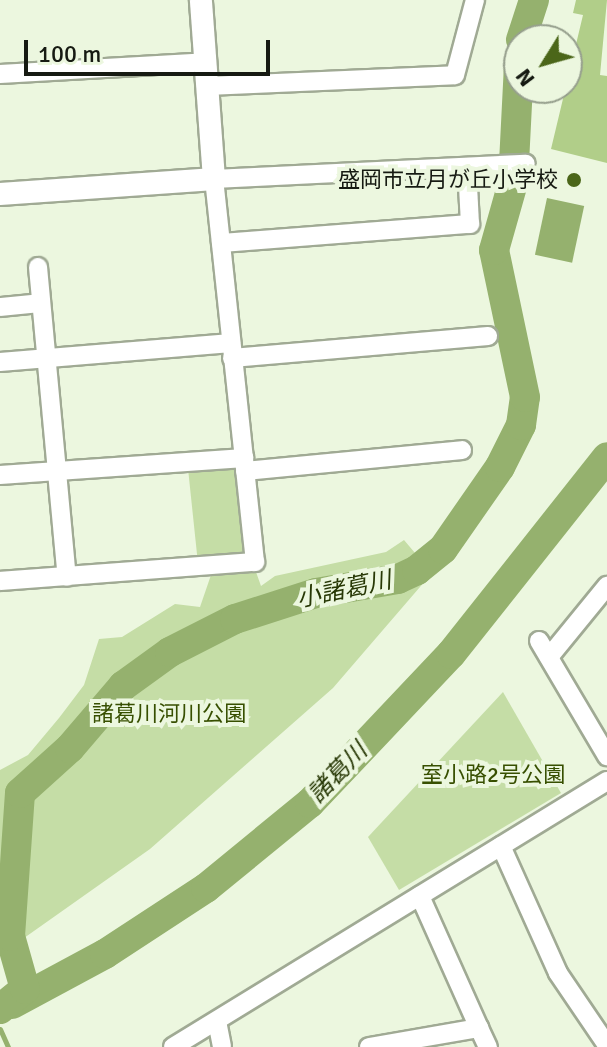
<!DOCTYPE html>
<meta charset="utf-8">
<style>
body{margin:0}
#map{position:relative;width:607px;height:1047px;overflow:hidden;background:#ecf7df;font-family:Signika,"Noto Sans JP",sans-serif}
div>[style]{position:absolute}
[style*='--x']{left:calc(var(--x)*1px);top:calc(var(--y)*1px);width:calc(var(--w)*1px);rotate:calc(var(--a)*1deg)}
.green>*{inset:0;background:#c5dda6;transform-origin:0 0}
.water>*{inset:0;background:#95b16e;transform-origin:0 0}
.stream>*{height:5px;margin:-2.5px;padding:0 2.5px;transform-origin:2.5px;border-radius:2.5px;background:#95b16e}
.river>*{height:30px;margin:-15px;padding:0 15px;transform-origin:15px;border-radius:15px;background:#95b16e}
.building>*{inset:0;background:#b1ce89}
.roads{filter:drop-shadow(2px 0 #a0aa94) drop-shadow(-2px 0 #a0aa94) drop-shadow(0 2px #a0aa94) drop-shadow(0 -2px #a0aa94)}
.minor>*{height:18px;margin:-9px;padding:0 9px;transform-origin:9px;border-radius:9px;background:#fff}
.tertiary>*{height:22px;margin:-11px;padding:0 11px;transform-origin:11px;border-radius:11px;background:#fff}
.dots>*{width:22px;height:22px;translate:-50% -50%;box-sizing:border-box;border:4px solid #ecf7df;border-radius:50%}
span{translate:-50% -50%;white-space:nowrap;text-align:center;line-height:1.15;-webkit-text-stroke:8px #ecf7df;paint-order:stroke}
.poi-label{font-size:22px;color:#161a12}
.right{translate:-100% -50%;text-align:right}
.park-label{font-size:22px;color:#374f00}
.water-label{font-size:24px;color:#273805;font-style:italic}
.north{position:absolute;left:503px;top:24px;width:80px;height:80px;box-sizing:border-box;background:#ecf7df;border:2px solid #969f8d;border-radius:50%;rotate:233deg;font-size:22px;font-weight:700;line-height:32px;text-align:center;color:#161a12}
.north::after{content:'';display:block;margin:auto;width:28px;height:36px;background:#4b6619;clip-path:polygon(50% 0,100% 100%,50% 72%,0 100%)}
.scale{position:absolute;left:24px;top:40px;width:246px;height:36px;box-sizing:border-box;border:4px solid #161a12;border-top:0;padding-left:10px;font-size:24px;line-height:28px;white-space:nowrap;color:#161a12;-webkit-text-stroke:6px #ecf7df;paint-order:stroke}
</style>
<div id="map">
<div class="green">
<i style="left:236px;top:466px;width:90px;height:48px;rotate:84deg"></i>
<i style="clip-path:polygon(404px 540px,432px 573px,333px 688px,150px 849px,0 955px,0 770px,28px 755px,59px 718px,84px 685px,99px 639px,122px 637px,175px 604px,200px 607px,211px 575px,256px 572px,261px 586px,275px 576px,386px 552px)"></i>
<i style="clip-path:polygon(503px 692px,561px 793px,399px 890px,368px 837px)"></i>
</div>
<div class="water">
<i style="left:547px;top:198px;width:38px;height:58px;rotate:12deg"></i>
</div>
<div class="stream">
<i style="--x:0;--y:1029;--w:20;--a:66"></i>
</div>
<div class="river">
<i style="--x:521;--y:40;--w:42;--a:-72"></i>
<i style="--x:12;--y:1004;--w:106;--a:-28.3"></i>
<i style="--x:105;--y:954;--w:121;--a:-33.2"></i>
<i style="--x:206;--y:888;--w:134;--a:-39.3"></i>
<i style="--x:310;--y:803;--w:205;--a:-46.6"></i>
<i style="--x:451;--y:654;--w:251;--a:-51.6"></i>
<i style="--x:0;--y:1009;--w:32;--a:-39"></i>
<i style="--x:25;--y:989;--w:55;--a:-105.8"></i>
<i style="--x:10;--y:936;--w:143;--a:-86"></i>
<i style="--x:20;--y:793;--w:67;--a:-42"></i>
<i style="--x:70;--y:748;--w:82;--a:-49.5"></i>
<i style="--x:123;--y:686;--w:58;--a:-35.9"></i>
<i style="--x:170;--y:652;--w:73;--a:-26.9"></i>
<i style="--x:235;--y:619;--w:85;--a:-17.8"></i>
<i style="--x:316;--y:593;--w:83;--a:-9.7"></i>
<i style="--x:398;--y:579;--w:21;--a:-25"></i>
<i style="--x:417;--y:570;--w:33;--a:-39"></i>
<i style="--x:443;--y:549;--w:100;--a:-55.2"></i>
<i style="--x:500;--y:467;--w:47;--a:-63.4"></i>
<i style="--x:521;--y:425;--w:28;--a:-82"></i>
<i style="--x:525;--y:397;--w:150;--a:-101.9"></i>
<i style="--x:494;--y:250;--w:70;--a:-74.2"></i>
<i style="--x:513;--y:183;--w:120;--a:-87.1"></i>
</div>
<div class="building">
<i style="clip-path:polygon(576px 0,607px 0,600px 75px,607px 76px,607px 163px,551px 149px,583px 15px,573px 13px)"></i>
</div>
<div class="roads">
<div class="minor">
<i style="--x:0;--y:74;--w:206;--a:-3.3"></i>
<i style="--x:207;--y:86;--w:248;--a:-2.5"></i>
<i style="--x:455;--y:75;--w:78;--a:-75.1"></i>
<i style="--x:221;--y:243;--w:250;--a:-4.4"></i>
<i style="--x:470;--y:224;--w:57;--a:-93"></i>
<i style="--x:38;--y:267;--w:311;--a:84.7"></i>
<i style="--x:0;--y:307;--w:41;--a:-5.6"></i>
<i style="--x:232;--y:358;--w:257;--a:-4.9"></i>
<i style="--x:0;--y:362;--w:232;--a:-4.7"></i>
<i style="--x:245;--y:471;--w:218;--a:-5.5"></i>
<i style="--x:0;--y:475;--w:245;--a:-4"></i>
<i style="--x:0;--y:581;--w:256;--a:-4.3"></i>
<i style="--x:255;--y:562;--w:385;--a:-96.1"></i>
<i style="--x:214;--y:179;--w:312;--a:-2.8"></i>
<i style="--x:539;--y:641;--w:134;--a:59.4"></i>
<i style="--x:549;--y:657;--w:92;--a:-50.8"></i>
<i style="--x:501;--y:846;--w:139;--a:65.8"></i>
<i style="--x:558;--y:973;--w:87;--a:55.8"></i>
<i style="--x:217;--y:1021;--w:26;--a:79"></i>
<i style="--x:479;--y:1028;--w:21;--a:65"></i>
<i style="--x:173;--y:1047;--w:509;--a:-31.5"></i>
<i style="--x:369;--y:1047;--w:112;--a:-9.8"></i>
<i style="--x:479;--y:1028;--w:145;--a:-114.1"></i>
</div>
<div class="tertiary">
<i style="--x:0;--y:194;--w:215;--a:-4"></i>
<i style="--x:214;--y:179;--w:179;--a:-94.2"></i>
</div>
</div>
<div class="dots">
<i style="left:574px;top:180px;background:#4b6619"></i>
</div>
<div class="poi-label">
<span class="right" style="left:558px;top:180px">盛岡市立月が丘小学校</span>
</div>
<div class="park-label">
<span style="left:169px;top:714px">諸葛川河川公園</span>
<span style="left:493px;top:775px">室小路2号公園</span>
</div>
<div class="water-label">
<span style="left:344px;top:590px;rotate:-12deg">小諸葛川</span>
<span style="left:338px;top:773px;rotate:-46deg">諸葛川</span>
</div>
<div class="north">N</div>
<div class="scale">100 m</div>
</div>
